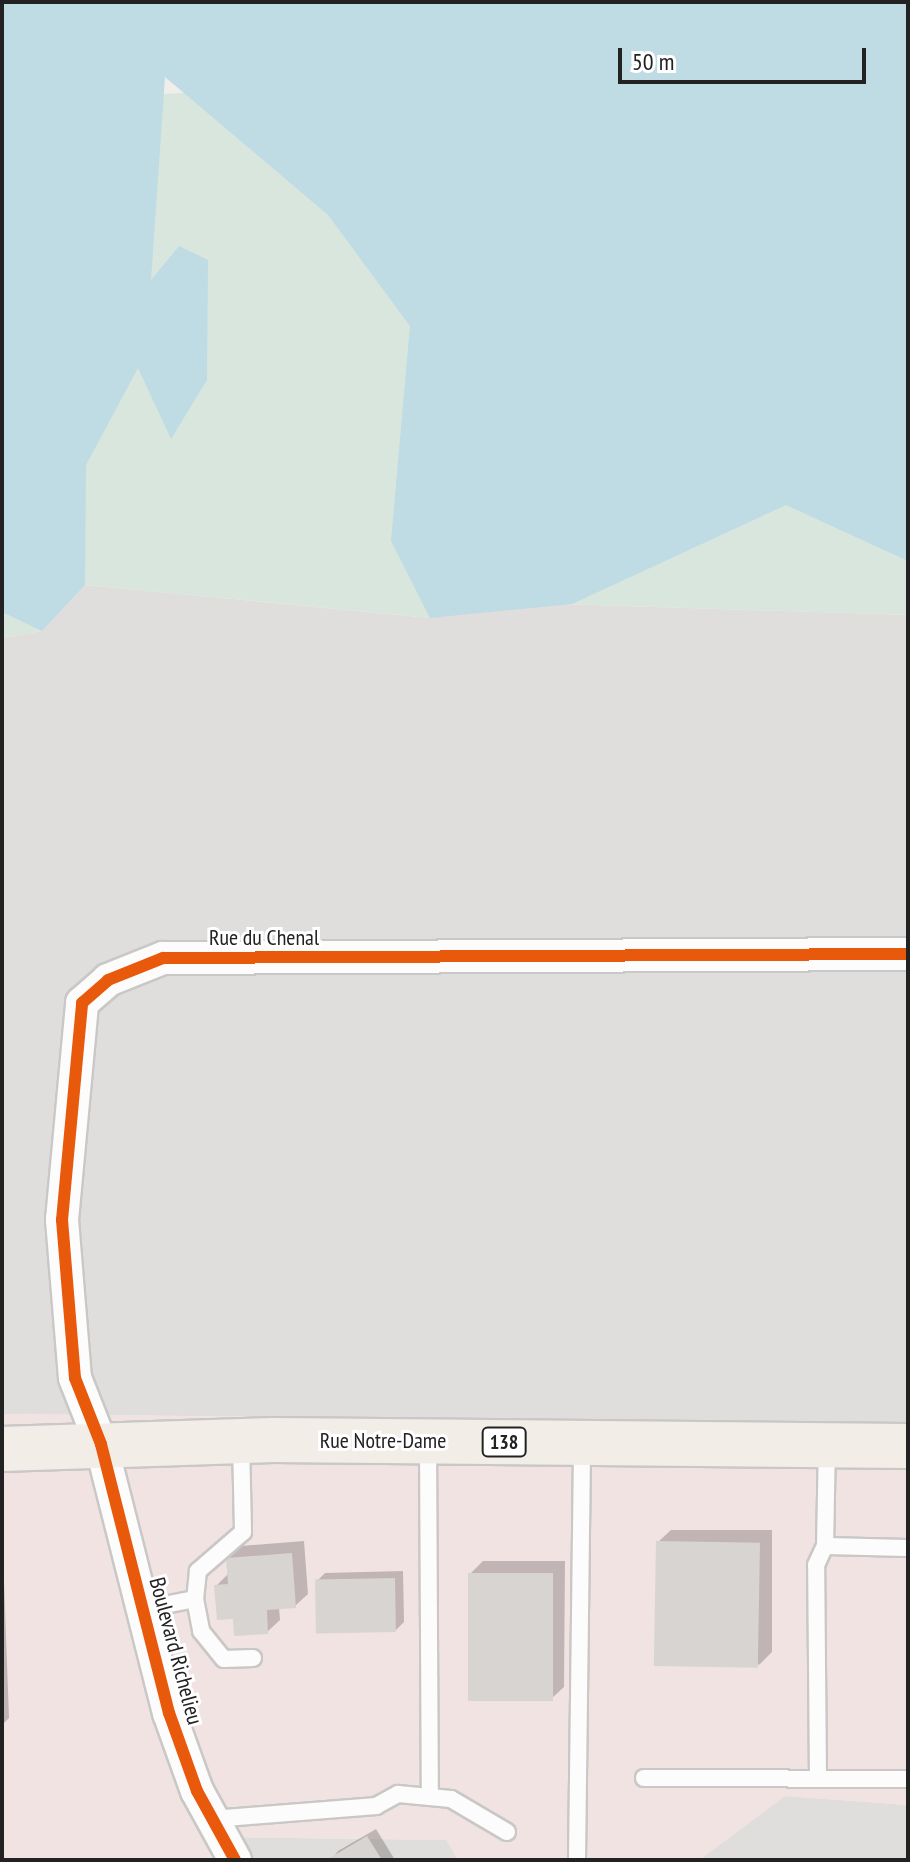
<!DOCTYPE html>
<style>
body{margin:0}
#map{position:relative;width:910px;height:1862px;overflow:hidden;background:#f0eeeb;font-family:"PT Sans Narrow",sans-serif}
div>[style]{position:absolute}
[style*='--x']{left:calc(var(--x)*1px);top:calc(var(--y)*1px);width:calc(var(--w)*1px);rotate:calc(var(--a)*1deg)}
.residential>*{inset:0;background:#dfdedc}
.commercial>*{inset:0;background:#f1e3e1}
.wetland>*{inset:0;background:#d9e6de}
.water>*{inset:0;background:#bfdbe3}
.shadow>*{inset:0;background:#0003}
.building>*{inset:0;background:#d7d4d2;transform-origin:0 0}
.roads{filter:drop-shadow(2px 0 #c9c8c7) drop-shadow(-2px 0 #c9c8c7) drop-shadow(0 2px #c9c8c7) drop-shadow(0 -2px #c9c8c7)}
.service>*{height:16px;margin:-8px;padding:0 8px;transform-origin:8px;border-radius:8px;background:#fdfcfc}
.minor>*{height:32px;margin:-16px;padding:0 16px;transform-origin:16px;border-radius:16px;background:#fdfcfc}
.primary>*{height:44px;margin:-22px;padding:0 22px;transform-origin:22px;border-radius:22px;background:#f3ede7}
.cycleway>*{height:12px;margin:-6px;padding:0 6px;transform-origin:6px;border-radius:6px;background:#e8590c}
span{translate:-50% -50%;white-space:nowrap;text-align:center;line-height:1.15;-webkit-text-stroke:6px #fff;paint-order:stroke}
.shield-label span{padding:2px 6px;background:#fff;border:2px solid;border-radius:6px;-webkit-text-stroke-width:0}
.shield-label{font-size:20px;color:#222;font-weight:700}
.street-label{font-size:22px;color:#222}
.frame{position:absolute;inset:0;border:4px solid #222;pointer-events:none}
.scale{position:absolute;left:618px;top:48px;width:248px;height:36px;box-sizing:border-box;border:4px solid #222;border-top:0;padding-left:10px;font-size:24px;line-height:28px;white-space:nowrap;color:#222;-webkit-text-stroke:6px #fff;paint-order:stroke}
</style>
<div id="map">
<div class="residential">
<i style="clip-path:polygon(85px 585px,430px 618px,532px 603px,908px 615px,908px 1424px,2px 1414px,2px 638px,42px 631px)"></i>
<i style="clip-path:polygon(785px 1796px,908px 1805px,908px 1860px,699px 1860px)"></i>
<i style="clip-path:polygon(208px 1837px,447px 1840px,458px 1860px,220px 1860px)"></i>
</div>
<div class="commercial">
<i style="clip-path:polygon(2px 1414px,908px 1424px,908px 1805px,785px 1796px,699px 1860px,458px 1860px,446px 1840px,209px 1837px,220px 1860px,2px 1860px)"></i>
</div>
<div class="wetland">
<i style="clip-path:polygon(242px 90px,908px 146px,908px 615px,532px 603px,430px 618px,86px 585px,42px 631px,2px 638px,2px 102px)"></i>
</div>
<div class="water">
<i style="clip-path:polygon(2px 2px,908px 2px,908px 561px,786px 505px,572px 604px,430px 618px,391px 541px,410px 326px,328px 215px,165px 77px,151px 280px,179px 246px,208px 260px,207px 380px,171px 439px,138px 368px,86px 465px,85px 585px,42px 631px,2px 612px)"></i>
</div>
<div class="shadow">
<i style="clip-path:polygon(2px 1525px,9px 1718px,2px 1725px)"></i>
<i style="clip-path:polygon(671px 1530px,772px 1530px,772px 1652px,759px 1665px,658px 1542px)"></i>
<i style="clip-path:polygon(304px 1541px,308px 1594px,295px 1606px,279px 1607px,280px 1620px,267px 1632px,235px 1617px,216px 1586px,229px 1573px,228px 1558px,241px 1546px)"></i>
<i style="clip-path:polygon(483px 1561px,565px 1561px,564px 1687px,551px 1699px,470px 1574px)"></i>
<i style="clip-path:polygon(403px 1571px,404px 1622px,396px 1630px,317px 1581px,325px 1573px)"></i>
<i style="clip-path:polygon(376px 1829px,395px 1860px,331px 1860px,338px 1851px)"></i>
</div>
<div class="building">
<i style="left:656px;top:1541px;width:104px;height:125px;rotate:1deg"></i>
<i style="clip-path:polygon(292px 1553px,296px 1608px,267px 1610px,268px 1634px,234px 1636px,233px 1619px,217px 1620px,214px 1585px,228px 1584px,226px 1558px)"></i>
<i style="left:468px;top:1573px;width:85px;height:128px"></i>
<i style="left:395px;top:1578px;width:54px;height:80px;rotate:89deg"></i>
<i style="clip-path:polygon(367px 1836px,382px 1860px,326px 1860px)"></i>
</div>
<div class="roads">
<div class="service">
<i style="--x:241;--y:1442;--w:90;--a:88.7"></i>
<i style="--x:243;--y:1532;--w:60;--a:139.1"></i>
<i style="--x:198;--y:1571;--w:28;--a:96"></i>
<i style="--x:195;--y:1599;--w:33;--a:79"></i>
<i style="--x:201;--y:1631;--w:36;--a:51"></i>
<i style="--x:224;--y:1659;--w:29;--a:-2"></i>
<i style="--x:428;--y:1442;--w:355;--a:89.7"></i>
<i style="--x:825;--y:1546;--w:83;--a:1.4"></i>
<i style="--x:144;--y:1609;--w:52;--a:-11.1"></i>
<i style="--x:644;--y:1778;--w:264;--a:0.2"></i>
<i style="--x:818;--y:1779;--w:214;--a:-90.5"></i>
<i style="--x:816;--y:1565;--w:21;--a:-65"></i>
<i style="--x:825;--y:1546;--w:100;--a:-88.9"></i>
<i style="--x:212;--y:1819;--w:165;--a:-4.5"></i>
<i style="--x:376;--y:1806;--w:25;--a:-29"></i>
<i style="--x:398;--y:1794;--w:53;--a:5.4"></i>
<i style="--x:451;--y:1799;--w:65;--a:30.5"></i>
<i style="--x:577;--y:1860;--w:414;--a:-89.3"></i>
</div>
<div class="minor">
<i style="--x:235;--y:1860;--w:79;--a:-118.8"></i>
<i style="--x:197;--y:1791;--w:83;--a:-109.7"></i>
<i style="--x:169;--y:1713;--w:277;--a:-104.2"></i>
<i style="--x:101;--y:1444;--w:71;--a:-111.5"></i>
<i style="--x:75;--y:1378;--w:159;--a:-94.7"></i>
<i style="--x:62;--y:1220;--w:218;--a:-84.7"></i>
<i style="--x:82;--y:1003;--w:35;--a:-41"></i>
<i style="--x:108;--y:980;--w:59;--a:-21.8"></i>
<i style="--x:163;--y:958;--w:745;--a:-0.31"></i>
</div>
<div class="primary">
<i style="--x:2;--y:1449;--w:271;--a:-1.9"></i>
<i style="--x:273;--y:1440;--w:635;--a:0.54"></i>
</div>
</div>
<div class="cycleway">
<i style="--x:235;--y:1860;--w:79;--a:-118.8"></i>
<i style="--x:197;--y:1791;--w:83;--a:-109.7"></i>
<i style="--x:169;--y:1713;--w:277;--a:-104.2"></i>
<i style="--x:101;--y:1444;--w:71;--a:-111.5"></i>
<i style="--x:75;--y:1378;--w:159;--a:-94.7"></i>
<i style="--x:62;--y:1220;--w:218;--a:-84.7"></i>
<i style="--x:82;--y:1003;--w:35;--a:-41"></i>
<i style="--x:108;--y:980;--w:59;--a:-21.8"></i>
<i style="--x:163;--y:958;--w:745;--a:-0.31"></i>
</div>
<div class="shield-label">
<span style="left:504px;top:1442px">138</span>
</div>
<div class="street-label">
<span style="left:264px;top:938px">Rue du Chenal</span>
<span style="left:383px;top:1441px">Rue Notre-Dame</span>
<span style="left:176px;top:1651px;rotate:75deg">Boulevard Richelieu</span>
</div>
<div class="frame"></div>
<div class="scale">50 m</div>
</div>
